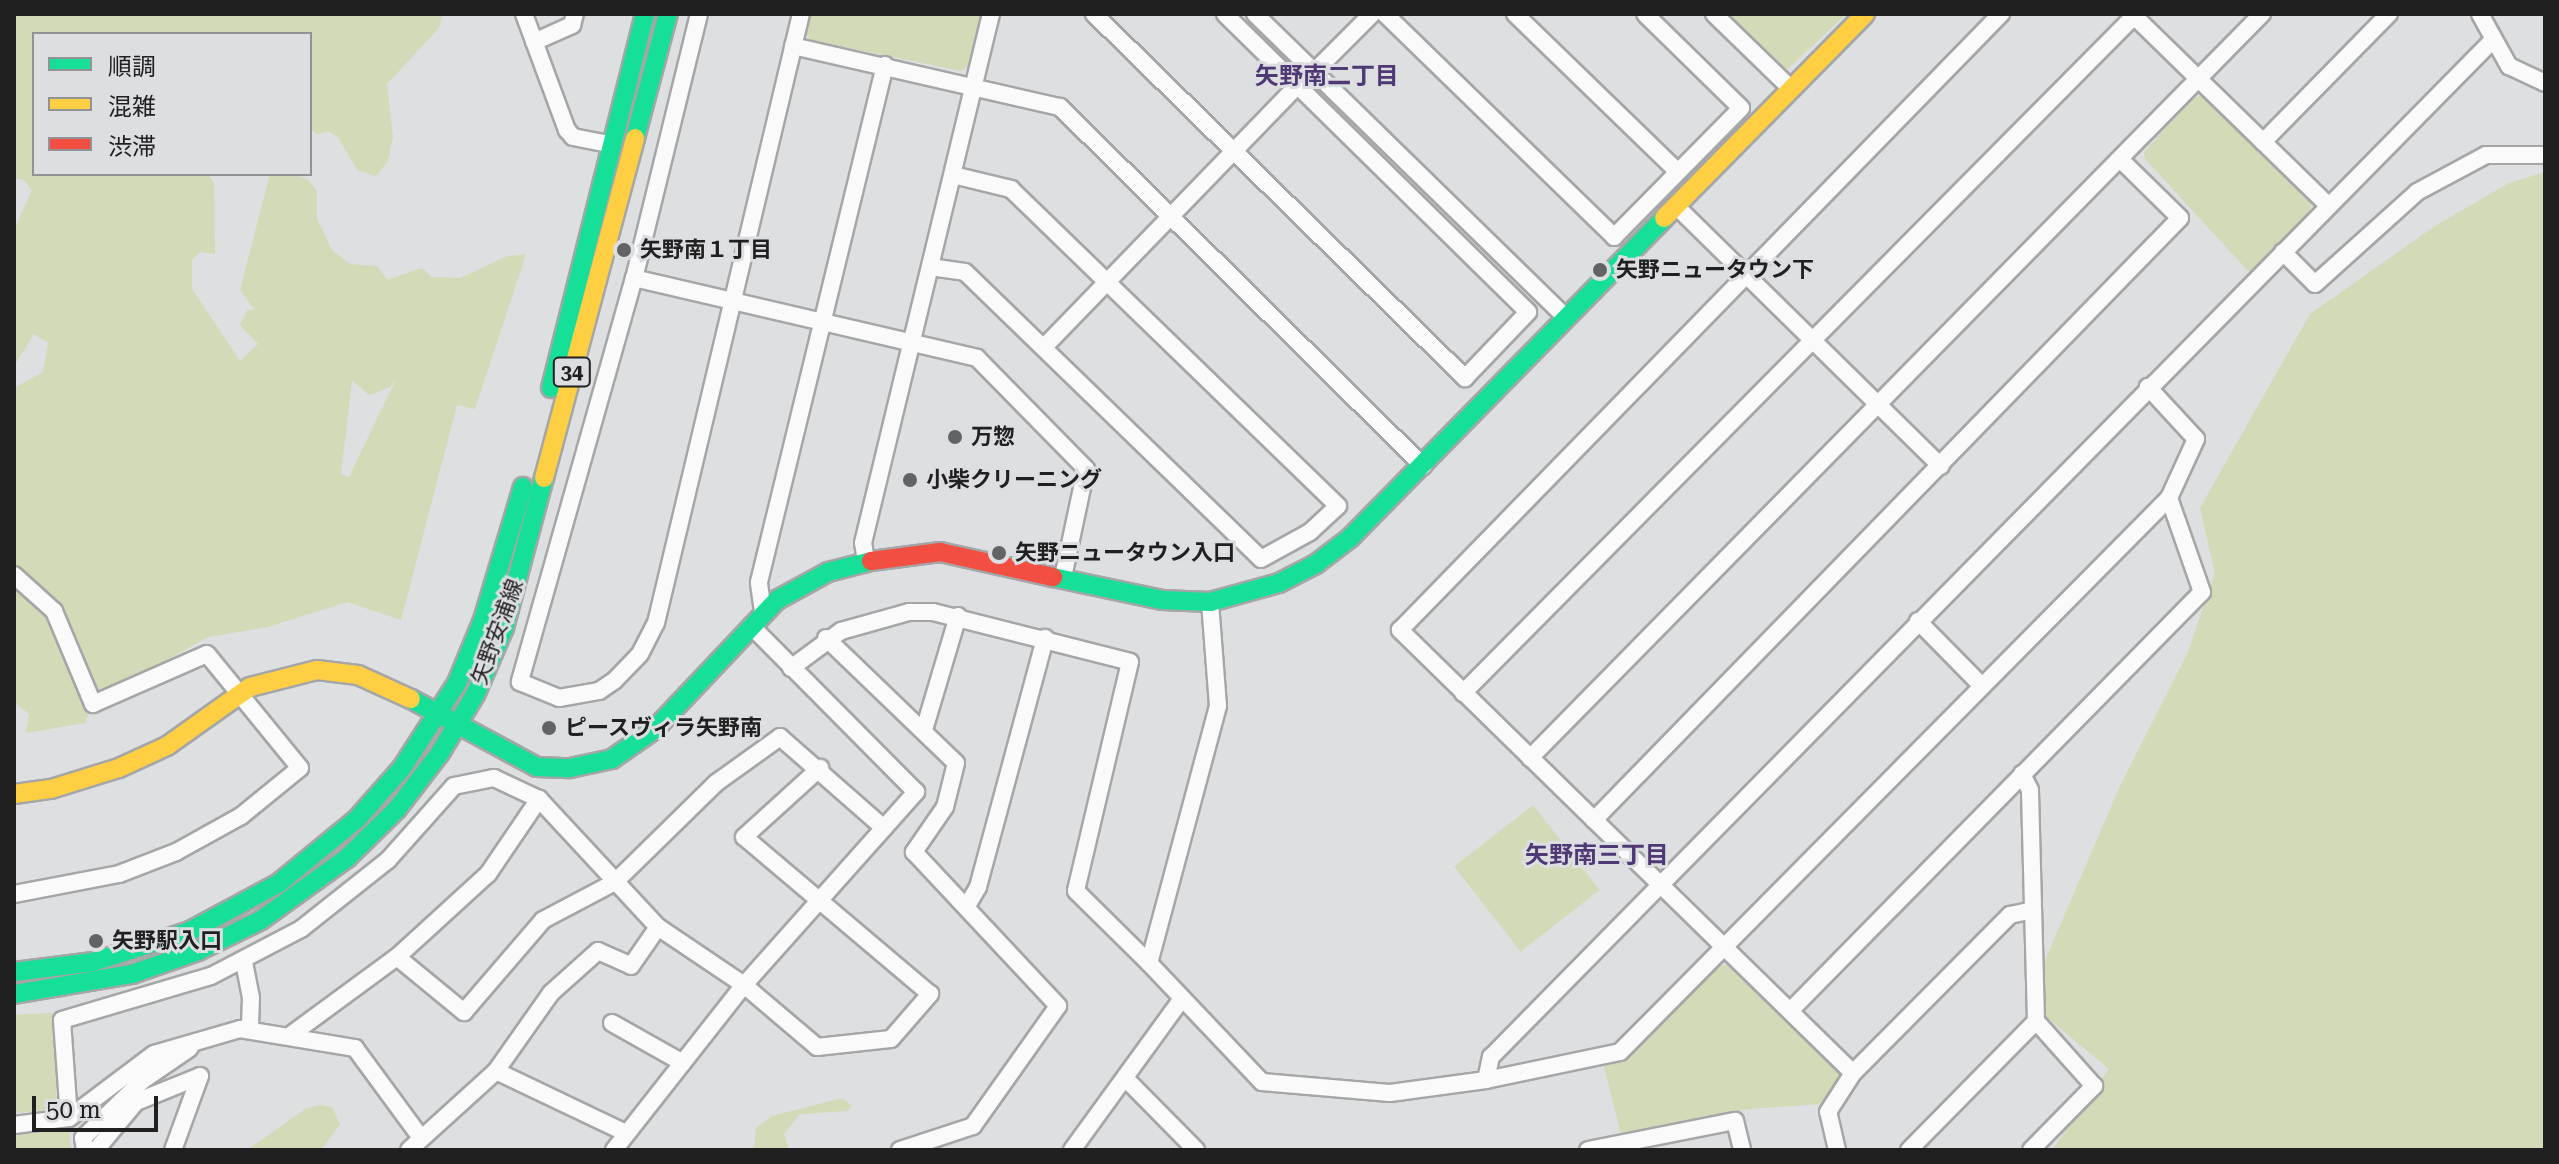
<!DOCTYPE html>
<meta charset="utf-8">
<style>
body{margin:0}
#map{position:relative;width:2559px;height:1164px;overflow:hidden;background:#dedfe0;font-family:"Roboto Serif","Noto Sans JP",serif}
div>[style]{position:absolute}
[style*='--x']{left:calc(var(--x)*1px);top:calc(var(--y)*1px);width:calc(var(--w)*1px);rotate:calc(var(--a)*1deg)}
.green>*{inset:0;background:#d2dab7;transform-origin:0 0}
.roads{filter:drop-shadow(2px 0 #a5a6a7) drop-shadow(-2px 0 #a5a6a7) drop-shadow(0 2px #a5a6a7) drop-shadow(0 -2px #a5a6a7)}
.street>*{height:16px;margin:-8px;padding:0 8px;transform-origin:8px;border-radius:8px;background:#fafafa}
.fast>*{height:18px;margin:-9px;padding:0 9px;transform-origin:9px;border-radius:9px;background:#16e098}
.slow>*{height:18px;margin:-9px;padding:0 9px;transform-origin:9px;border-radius:9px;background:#ffcf43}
.jam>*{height:18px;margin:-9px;padding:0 9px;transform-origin:9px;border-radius:9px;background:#f24e42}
.dots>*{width:22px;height:22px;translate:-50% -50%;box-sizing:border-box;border:4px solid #dddee1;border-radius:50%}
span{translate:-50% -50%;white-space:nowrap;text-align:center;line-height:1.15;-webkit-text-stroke:6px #dddee1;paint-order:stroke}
.shield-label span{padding:2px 6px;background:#dddee1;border:2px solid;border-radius:6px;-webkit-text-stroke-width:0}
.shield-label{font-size:20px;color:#202021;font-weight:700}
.poi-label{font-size:22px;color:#202021;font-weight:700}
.left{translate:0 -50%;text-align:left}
.street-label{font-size:22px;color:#202021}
.neighbourhood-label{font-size:24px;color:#4f3975;font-weight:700}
.frame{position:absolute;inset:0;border:16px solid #202021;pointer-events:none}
.legend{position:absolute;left:32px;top:32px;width:280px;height:144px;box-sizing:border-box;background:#dddee1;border:2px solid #919294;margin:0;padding:10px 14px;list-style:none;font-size:24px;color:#202021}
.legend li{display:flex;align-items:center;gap:16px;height:40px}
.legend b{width:40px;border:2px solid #919294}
.scale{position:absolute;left:32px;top:1096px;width:126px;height:36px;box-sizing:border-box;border:4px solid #202021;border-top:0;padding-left:10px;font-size:24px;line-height:28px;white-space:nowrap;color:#202021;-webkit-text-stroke:6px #dddee1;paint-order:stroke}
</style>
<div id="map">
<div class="green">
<i style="clip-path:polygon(evenodd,14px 14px,443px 14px,439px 28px,387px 84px,393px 137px,388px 161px,376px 176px,357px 170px,338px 137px,327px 131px,318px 135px,310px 128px,310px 34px,34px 34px,34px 174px,208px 174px,214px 184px,215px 254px,200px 252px,192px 260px,192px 289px,240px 361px,258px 344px,240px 325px,248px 309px,255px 311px,240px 290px,270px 174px,295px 174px,308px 180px,317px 191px,317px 219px,332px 250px,350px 264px,377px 266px,387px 280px,422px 268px,432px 277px,460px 278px,507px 256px,526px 254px,475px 409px,457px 405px,401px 620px,347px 602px,268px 627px,208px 637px,101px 697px,94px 695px,60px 613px,14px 569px,14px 388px,43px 372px,48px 343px,34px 334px,14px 366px,14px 230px,32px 190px,24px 180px,14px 178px,14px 14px,397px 377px,349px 477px,341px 474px,352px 380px,369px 395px,390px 387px,397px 377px)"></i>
<i style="clip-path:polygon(808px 14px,983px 14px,969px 66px,961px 71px,810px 40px,804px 31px)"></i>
<i style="clip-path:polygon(1726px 14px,1846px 14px,1787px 70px)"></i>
<i style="clip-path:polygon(2205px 96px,2311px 201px,2310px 213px,2250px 273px,2145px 159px,2144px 152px,2194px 97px)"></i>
<i style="clip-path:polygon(2545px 172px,2545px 1150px,2052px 1150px,2109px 1069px,2044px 1015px,2040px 972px,2120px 786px,2188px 652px,2215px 573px,2200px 508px,2310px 314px,2435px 226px,2509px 183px)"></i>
<i style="clip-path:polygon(14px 585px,52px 621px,88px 715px,85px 723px,26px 733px,29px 714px,14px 702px)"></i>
<i style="left:1533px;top:805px;width:108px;height:100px;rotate:52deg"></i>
<i style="clip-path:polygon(1731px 964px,1839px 1071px,1839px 1083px,1820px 1104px,1748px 1109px,1621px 1134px,1603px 1063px,1626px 1058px,1721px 965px)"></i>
<i style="clip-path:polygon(53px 1013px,57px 1103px,48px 1110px,14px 1113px,14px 1015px)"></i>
<i style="clip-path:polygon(842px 1098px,852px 1106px,847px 1111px,800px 1114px,784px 1134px,789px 1150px,754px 1150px,756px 1128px,772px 1116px)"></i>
<i style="clip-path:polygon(320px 1105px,332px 1107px,340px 1124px,321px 1150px,247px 1150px,307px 1108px)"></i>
<i style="clip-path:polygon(69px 1128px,71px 1150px,14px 1150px,14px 1134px)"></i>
</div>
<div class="roads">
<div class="street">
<i style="--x:524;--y:14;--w:124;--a:69.7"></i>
<i style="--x:567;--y:130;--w:9;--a:49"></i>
<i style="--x:573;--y:137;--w:37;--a:11"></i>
<i style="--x:699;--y:14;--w:272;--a:103.8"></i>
<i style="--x:634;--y:278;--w:420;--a:105.8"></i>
<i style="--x:520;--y:682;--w:42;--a:22.3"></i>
<i style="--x:559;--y:698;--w:41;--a:-9.9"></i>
<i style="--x:599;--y:691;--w:18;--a:-34"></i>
<i style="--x:614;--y:681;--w:37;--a:-46"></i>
<i style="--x:640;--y:654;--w:35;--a:-63"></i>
<i style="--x:656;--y:623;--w:626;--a:-76.61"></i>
<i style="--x:1094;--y:14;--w:520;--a:44.45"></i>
<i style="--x:1465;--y:378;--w:91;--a:-46.3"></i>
<i style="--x:1528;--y:312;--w:425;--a:-135.5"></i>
<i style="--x:1255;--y:14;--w:433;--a:44.3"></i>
<i style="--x:1385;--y:14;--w:320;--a:44.2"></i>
<i style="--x:1614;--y:237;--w:181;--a:-45.4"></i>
<i style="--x:1741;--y:108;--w:134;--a:-135.6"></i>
<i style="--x:1515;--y:14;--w:227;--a:44.1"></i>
<i style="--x:1714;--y:14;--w:107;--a:44.2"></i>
<i style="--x:2132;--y:14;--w:275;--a:44.3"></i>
<i style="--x:2480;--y:14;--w:60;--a:60.9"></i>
<i style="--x:2509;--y:66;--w:40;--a:25"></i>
<i style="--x:534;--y:42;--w:42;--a:-24.1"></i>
<i style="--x:572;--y:25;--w:11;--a:-75"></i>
<i style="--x:793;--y:46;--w:274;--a:12.9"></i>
<i style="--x:1060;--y:107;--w:511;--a:44.68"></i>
<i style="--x:1314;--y:72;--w:82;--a:-45"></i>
<i style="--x:2263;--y:142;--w:180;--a:-45.5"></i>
<i style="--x:1676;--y:206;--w:371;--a:44.5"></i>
<i style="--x:2283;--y:252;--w:45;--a:45"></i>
<i style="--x:2315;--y:284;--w:137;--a:-42"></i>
<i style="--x:2417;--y:192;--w:78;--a:-28.2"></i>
<i style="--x:2486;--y:155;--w:59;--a:0"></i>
<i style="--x:930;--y:267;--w:35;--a:8"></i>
<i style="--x:965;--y:272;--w:412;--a:44.1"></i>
<i style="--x:1261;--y:559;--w:56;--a:-28.9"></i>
<i style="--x:1310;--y:532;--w:38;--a:-43"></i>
<i style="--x:1338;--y:506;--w:455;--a:-135.9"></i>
<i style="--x:1011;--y:189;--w:60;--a:-166.4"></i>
<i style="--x:634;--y:278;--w:352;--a:13.1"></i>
<i style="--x:977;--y:358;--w:156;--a:45.5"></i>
<i style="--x:1086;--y:469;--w:110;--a:102"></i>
<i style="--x:1045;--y:346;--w:361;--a:-45.9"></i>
<i style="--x:866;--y:561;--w:18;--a:-99"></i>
<i style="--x:863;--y:543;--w:544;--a:-76.4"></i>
<i style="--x:14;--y:575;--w:54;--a:42"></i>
<i style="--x:54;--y:611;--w:101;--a:67.2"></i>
<i style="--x:93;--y:704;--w:124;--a:-23.7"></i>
<i style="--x:207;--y:654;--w:147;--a:50.8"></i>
<i style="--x:300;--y:768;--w:76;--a:140.9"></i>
<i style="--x:241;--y:816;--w:74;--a:151"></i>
<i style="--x:176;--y:852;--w:61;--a:158.9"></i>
<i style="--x:119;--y:874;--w:107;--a:169.2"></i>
<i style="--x:1210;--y:602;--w:104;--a:85.6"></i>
<i style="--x:1218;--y:706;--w:266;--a:105"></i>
<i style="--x:1149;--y:963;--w:164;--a:46.5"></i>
<i style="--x:1262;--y:1082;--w:128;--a:4.9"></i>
<i style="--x:1390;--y:1093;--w:97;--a:-7.7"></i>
<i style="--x:1486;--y:1080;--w:137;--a:-11.8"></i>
<i style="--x:1620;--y:1052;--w:780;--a:-45.26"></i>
<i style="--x:763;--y:612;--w:30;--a:-98"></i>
<i style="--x:759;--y:582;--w:532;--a:-76.3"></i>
<i style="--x:1918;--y:621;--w:90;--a:45.5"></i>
<i style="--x:826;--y:638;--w:180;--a:43.9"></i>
<i style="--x:956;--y:763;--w:45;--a:104"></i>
<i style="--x:945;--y:807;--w:55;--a:124.6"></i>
<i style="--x:914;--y:852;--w:211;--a:46.9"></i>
<i style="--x:1058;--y:1006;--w:147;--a:125.3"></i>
<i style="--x:973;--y:1126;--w:77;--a:161.8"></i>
<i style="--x:791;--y:668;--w:62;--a:-36.5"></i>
<i style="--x:841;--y:631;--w:71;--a:-15.6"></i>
<i style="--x:909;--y:612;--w:24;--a:0"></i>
<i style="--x:933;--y:612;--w:203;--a:14.2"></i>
<i style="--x:1130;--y:662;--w:235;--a:103.3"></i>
<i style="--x:1076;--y:891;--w:103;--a:44.6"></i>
<i style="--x:1463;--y:693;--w:956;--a:-45.25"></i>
<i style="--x:924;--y:730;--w:119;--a:-73.4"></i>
<i style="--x:1530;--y:758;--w:1044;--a:-45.47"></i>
<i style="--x:1594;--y:820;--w:840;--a:-45.77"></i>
<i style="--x:2180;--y:218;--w:84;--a:-135.5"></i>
<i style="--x:967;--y:906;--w:22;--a:-60"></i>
<i style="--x:978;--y:887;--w:258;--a:-74.9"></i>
<i style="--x:397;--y:957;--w:87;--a:39.4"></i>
<i style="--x:464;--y:1012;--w:121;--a:-49.3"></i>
<i style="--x:543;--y:920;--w:81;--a:-27.8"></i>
<i style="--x:615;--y:882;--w:141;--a:-44.4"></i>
<i style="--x:716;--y:783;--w:79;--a:-35.7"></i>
<i style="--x:780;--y:737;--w:138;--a:41.2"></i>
<i style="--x:244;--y:962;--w:36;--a:79"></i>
<i style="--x:251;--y:997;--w:33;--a:92"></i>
<i style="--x:1791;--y:1010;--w:586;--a:-45.48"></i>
<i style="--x:2202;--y:592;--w:100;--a:-109.3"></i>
<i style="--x:2169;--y:498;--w:65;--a:-65.4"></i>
<i style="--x:2196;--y:439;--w:71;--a:-132.7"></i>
<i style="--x:612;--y:1023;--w:81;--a:29.4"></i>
<i style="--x:292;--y:1034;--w:130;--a:-36.3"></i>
<i style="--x:397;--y:957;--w:123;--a:-42.4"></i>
<i style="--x:488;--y:874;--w:91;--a:-55.8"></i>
<i style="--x:539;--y:799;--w:175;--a:47.1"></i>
<i style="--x:658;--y:927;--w:104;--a:34"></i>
<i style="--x:744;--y:985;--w:96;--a:40.3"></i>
<i style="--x:817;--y:1047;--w:74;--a:-6.2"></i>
<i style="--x:891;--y:1039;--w:60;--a:-49.1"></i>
<i style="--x:930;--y:994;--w:243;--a:-139.8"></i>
<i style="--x:744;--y:837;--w:103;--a:-42.2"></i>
<i style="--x:496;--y:1071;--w:142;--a:25.5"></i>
<i style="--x:1853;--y:1073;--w:634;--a:-135.64"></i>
<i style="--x:1400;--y:630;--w:861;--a:-45.71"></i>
<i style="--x:1126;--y:1079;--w:100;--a:45.4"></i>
<i style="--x:1486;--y:1080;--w:24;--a:-78"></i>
<i style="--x:1491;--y:1057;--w:1426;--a:-45.43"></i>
<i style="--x:69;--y:1118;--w:98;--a:-94.1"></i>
<i style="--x:62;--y:1020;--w:155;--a:-16.5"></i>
<i style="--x:211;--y:976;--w:102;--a:-27.6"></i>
<i style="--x:301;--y:929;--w:111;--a:-38.4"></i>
<i style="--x:388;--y:860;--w:99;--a:-48.3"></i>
<i style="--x:454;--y:786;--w:41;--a:-11.3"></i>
<i style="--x:494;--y:778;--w:50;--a:25"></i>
<i style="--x:14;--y:1125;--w:55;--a:-7.3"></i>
<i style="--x:69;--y:1118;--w:106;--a:-37"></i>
<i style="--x:154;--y:1054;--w:90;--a:-16.2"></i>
<i style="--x:240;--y:1029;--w:117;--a:9.4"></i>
<i style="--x:355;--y:1048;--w:112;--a:53.7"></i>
<i style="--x:85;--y:1150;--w:12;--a:-99"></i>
<i style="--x:83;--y:1138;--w:82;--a:-44"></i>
<i style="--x:142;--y:1081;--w:58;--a:-34.5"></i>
<i style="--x:96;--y:1150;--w:62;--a:-50.2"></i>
<i style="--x:136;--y:1102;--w:69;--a:-22.1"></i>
<i style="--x:200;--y:1076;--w:79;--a:110"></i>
<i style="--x:409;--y:1150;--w:118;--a:-42.2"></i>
<i style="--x:496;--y:1071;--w:95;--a:-54.8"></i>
<i style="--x:551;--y:993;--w:63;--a:-41.8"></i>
<i style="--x:598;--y:951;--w:36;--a:24"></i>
<i style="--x:631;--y:966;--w:47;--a:-55.3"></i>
<i style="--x:614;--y:1150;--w:210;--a:-51.8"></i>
<i style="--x:744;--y:985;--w:259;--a:-48.3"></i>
<i style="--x:916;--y:792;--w:234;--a:-134.8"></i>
<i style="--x:1072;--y:1150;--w:185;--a:-54"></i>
<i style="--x:1588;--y:1150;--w:150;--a:-11.2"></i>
<i style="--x:1735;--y:1121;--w:30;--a:76"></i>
<i style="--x:1837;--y:1150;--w:39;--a:-103"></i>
<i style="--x:1828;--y:1112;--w:46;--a:-57.3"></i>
<i style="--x:1853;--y:1073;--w:223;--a:-45.2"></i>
<i style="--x:2010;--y:915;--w:19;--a:-12"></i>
<i style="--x:1909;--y:1150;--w:181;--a:-45.4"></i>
<i style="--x:2036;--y:1021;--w:231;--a:-91.5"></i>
<i style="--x:2030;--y:790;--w:18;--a:-117"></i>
<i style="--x:2031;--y:1150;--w:90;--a:-45.5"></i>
<i style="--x:2094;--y:1086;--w:87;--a:-131.7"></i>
</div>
<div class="fast">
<i style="--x:635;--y:138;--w:128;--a:-75.1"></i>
<i style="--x:551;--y:388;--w:386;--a:-75.9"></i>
<i style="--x:1053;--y:577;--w:111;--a:11.9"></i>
<i style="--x:1162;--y:600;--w:48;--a:2.4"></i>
<i style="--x:1210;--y:602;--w:72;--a:-15.4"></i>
<i style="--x:1279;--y:583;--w:42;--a:-27.2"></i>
<i style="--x:1316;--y:564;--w:43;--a:-37.4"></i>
<i style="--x:1350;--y:538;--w:448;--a:-45.5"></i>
<i style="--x:411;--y:699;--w:143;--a:28.4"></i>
<i style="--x:537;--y:767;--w:33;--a:2"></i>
<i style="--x:570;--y:768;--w:43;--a:-12.1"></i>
<i style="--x:612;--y:759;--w:52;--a:-34.9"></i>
<i style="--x:655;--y:729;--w:178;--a:-46.6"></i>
<i style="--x:777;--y:600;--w:58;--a:-28.8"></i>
<i style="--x:828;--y:572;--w:44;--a:-14.3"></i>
<i style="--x:14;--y:972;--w:80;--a:-7.2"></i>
<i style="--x:93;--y:962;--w:102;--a:-17.7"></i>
<i style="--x:190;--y:931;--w:101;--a:-28.3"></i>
<i style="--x:279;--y:883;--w:101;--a:-39.4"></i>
<i style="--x:357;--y:819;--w:68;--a:-48.6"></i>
<i style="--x:402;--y:768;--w:101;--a:-57.1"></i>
<i style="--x:457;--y:683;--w:68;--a:-67.6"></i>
<i style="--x:483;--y:620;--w:139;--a:-73.3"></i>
<i style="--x:14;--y:994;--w:120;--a:-9.6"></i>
<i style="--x:132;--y:974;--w:70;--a:-19.2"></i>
<i style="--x:198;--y:951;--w:70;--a:-26.2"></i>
<i style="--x:261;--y:920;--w:106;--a:-35.8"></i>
<i style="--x:347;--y:858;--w:70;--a:-44.4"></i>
<i style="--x:397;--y:809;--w:71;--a:-52.5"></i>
<i style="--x:440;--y:753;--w:70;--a:-59"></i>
<i style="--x:476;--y:693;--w:71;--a:-66.7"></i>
<i style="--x:504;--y:628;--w:155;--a:-75.1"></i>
</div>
<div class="slow">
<i style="--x:1664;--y:218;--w:286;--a:-45.4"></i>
<i style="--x:544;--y:478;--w:352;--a:-75"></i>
<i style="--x:14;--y:794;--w:37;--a:-8"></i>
<i style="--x:51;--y:789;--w:71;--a:-17.2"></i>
<i style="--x:119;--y:768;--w:53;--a:-24.6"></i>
<i style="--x:167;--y:746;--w:102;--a:-35.4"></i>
<i style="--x:250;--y:687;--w:69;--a:-14.2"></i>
<i style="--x:317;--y:670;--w:41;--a:7"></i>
<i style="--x:358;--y:675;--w:58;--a:24.4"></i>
</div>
<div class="jam">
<i style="--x:871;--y:561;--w:70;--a:-7.4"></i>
<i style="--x:940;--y:552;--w:116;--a:12.5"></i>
</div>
</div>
<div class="dots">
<i style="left:624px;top:250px;background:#626364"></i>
<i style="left:1600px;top:270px;background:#626364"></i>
<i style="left:955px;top:437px;background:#626364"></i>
<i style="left:910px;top:480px;background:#626364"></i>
<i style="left:999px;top:553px;background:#626364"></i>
<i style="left:549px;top:728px;background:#626364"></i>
<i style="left:96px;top:941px;background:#626364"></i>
</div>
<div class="shield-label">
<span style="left:572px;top:372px">34</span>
</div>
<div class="poi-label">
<span class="left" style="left:640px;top:250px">矢野南１丁目</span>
<span class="left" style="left:1616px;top:270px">矢野ニュータウン下</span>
<span class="left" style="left:971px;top:437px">万惣</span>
<span class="left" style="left:926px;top:480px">小柴クリーニング</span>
<span class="left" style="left:1015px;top:553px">矢野ニュータウン入口</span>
<span class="left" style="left:565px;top:728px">ピースヴィラ矢野南</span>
<span class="left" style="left:112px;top:941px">矢野駅入口</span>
</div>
<div class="street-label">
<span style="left:497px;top:632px;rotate:-70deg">矢野安浦線</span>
</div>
<div class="neighbourhood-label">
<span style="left:1327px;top:77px">矢野南二丁目</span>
<span style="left:1597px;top:856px">矢野南三丁目</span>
</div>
<div class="frame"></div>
<ul class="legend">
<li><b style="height:10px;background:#16e098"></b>順調</li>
<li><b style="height:10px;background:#ffcf43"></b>混雑</li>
<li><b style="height:10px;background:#f24e42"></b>渋滞</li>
</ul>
<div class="scale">50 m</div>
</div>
